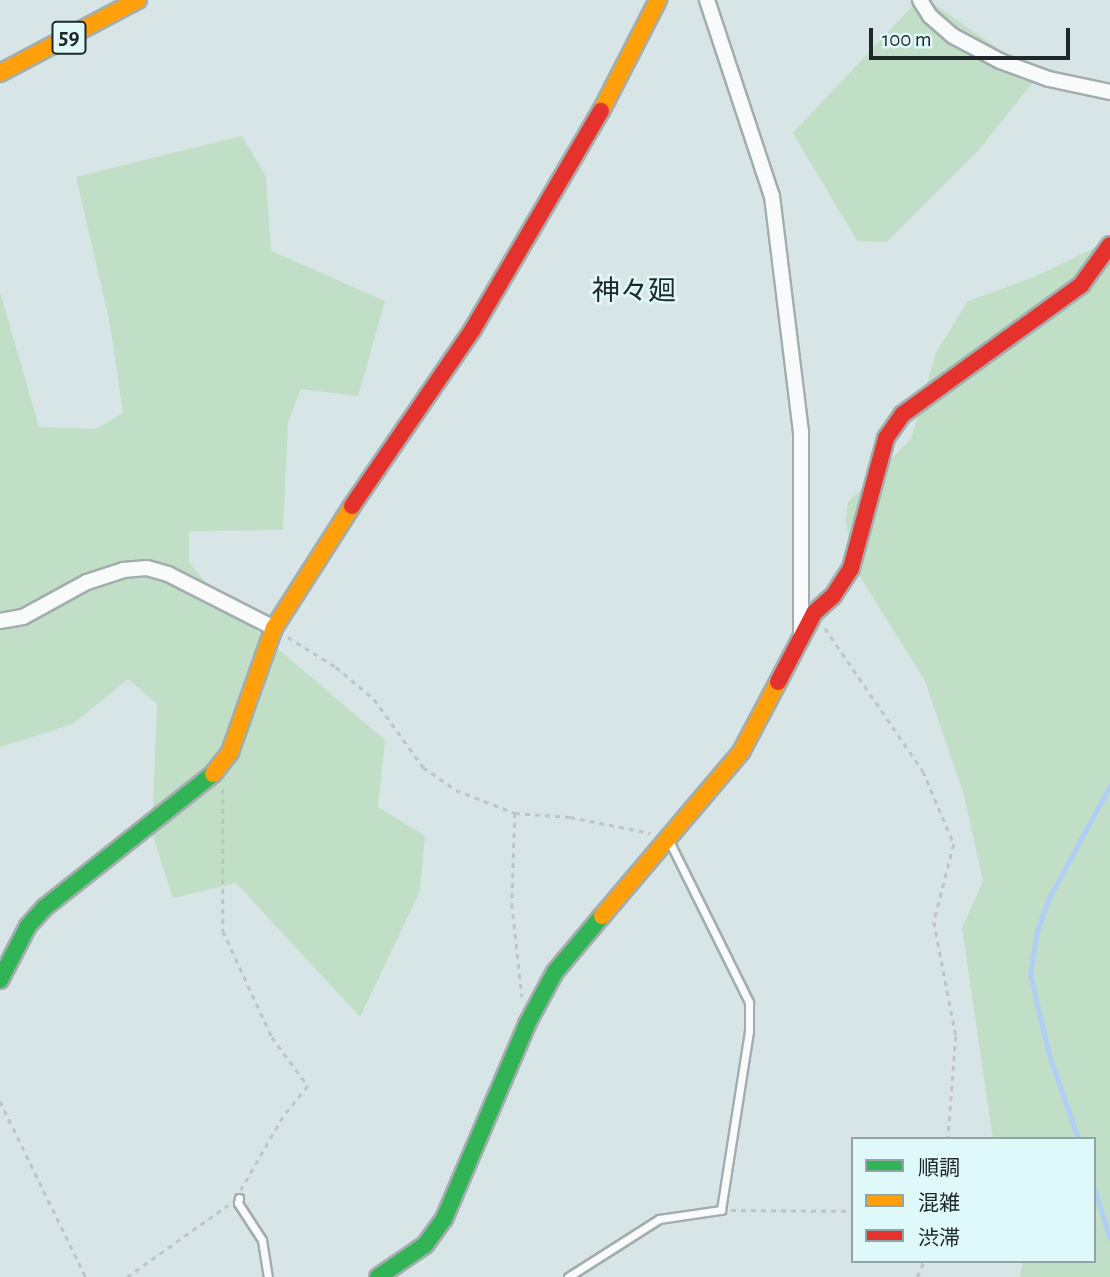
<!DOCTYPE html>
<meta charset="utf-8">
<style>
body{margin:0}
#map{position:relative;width:1110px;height:1277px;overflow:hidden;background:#d8e5e6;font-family:"Alegreya Sans","Noto Sans JP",sans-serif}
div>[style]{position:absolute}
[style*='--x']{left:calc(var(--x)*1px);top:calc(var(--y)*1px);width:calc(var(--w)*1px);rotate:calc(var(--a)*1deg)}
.green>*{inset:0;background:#c1dec7}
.stream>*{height:4.5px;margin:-2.25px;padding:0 2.25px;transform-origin:2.25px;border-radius:2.25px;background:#b0cff4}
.path>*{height:2.5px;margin-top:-1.25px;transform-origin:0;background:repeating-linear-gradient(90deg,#c0c4c4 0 5px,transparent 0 10px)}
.roads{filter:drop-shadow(2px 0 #a3adae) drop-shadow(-2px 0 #a3adae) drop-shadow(0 2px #a3adae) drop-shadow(0 -2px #a3adae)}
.lane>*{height:7px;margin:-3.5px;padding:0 3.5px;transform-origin:3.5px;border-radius:3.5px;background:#f9fbfb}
.street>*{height:14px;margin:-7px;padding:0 7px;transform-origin:7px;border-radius:7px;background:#f9fbfb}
.fast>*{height:16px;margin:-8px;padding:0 8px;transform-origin:8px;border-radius:8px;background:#30b455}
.slow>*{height:16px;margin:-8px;padding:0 8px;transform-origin:8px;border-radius:8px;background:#ff9f0a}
.jam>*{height:16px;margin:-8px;padding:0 8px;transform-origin:8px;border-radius:8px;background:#e5322d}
span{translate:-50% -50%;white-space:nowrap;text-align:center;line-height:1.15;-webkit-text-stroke:5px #dff8f9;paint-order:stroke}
.shield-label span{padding:2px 5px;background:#dff8f9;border:2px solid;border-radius:5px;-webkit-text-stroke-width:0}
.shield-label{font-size:23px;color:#1f2829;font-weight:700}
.quarter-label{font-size:28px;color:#1f2829}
.legend{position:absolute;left:851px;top:1137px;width:245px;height:126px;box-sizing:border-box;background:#dff8f9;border:2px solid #92a5a6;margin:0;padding:9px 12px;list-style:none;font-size:21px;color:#1f2829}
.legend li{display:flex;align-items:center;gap:14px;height:35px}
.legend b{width:35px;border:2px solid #92a5a6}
.scale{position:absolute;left:869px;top:28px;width:201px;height:32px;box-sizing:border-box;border:4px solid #1f2829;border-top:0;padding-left:9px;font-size:21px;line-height:24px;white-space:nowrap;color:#1f2829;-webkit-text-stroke:5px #dff8f9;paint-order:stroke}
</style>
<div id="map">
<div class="green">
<i style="clip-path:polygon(918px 0,928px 0,1038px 76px,978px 151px,887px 242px,857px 241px,793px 133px)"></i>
<i style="clip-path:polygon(242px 136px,266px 177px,271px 251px,385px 301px,358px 396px,301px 389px,288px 422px,283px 530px,189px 531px,189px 562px,217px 597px,385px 740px,378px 807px,425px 836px,420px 891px,360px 1017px,236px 883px,173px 898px,152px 833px,157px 704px,128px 679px,73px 724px,0 747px,0 292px,39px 427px,96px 429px,123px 413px,109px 319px,76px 177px)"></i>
<i style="clip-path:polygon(1110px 240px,1110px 1277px,1020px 1277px,1023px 1261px,1094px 1261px,1094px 1139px,993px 1139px,962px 928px,983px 881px,964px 795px,925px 681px,853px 565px,846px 521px,848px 502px,911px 439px,936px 352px,968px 301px,1037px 276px)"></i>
</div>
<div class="stream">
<i style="--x:1078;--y:1139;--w:89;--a:-109"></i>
<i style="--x:1049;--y:1055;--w:83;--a:-103.2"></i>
<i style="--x:1030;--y:974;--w:44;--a:-80.8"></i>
<i style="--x:1037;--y:931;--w:33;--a:-70"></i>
<i style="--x:1048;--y:900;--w:130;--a:-61.5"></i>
<i style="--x:1094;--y:1187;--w:53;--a:72.6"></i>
</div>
<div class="path">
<i style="--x:825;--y:628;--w:173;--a:55.6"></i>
<i style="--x:923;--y:771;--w:79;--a:67"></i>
<i style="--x:954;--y:844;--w:81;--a:104.4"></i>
<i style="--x:934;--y:922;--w:116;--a:79.1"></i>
<i style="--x:956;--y:1036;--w:103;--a:94.4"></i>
<i style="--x:288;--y:637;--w:57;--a:32"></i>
<i style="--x:336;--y:667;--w:50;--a:40.1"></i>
<i style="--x:374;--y:699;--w:84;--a:54.2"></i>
<i style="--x:423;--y:767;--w:40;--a:34.9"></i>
<i style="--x:456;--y:790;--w:63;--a:21.3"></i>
<i style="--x:515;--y:813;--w:91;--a:91.9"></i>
<i style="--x:512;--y:904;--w:93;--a:83.8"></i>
<i style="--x:223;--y:789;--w:142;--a:90"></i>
<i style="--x:223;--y:931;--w:117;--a:65.2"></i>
<i style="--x:272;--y:1037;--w:61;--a:53.7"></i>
<i style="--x:308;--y:1086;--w:40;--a:129"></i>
<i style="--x:283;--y:1117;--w:84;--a:119.9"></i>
<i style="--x:515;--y:813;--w:55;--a:4.2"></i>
<i style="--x:570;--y:817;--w:82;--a:11.3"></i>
<i style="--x:0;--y:1101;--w:196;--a:64"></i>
<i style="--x:731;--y:1210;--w:122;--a:0.5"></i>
<i style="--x:127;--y:1277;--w:124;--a:-35.5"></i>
<i style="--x:917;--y:1277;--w:17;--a:-66"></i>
</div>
<div class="roads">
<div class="lane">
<i style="--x:239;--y:1198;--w:5;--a:101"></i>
<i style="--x:238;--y:1203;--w:44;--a:57"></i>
<i style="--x:262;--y:1240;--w:37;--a:81"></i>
<i style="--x:568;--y:1277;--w:108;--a:-32.5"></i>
<i style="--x:659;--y:1219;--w:63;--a:-8.3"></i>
<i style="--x:721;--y:1210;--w:181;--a:-81.1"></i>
<i style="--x:749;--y:1031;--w:29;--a:-90"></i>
<i style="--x:749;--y:1002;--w:180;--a:-116.4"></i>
</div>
<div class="street">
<i style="--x:707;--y:0;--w:206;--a:71.7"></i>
<i style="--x:772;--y:196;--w:237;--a:83"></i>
<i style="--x:801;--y:431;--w:203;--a:90"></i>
<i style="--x:920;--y:0;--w:19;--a:58"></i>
<i style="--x:930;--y:16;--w:30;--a:41"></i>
<i style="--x:953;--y:36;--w:53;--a:28"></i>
<i style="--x:1000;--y:61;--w:52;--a:20.2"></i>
<i style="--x:1049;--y:79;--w:62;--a:12"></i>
<i style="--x:0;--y:621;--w:23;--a:-10"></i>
<i style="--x:23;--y:617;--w:73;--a:-28.7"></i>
<i style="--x:87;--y:582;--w:38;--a:-18"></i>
<i style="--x:123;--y:570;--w:24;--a:-5"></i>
<i style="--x:147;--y:568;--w:22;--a:16"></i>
<i style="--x:168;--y:574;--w:119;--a:27"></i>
</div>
<div class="fast">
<i style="--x:0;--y:980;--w:61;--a:-62.6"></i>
<i style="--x:28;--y:926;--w:24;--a:-48"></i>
<i style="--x:44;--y:908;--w:216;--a:-38.4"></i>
<i style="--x:378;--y:1277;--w:57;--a:-34.2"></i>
<i style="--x:425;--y:1245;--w:32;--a:-54"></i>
<i style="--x:444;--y:1219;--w:212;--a:-66.9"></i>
<i style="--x:527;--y:1024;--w:59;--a:-61.7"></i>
<i style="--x:555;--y:972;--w:73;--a:-50"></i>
</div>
<div class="slow">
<i style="--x:0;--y:73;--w:156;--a:-27.9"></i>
<i style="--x:601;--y:111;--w:125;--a:-62.8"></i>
<i style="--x:213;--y:774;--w:28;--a:-52"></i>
<i style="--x:230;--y:752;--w:132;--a:-70.5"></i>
<i style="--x:274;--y:628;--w:145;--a:-57.4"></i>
<i style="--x:602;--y:916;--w:215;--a:-49.7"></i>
<i style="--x:741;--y:752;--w:79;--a:-62.1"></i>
</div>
<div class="jam">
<i style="--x:352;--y:506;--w:214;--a:-55.6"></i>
<i style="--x:473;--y:329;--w:253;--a:-59.6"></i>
<i style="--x:778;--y:682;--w:78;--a:-62.4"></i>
<i style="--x:814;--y:613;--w:25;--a:-42"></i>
<i style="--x:833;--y:596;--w:33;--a:-57"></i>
<i style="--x:851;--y:568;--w:135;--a:-74.9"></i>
<i style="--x:886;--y:438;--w:29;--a:-55"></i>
<i style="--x:903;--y:414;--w:220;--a:-35.9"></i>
<i style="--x:1081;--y:285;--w:49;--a:-54.1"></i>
</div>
</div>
<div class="shield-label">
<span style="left:69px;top:38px">59</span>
</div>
<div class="quarter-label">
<span style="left:634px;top:292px">神々廻</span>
</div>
<ul class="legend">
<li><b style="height:9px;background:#30b455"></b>順調</li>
<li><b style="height:9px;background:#ff9f0a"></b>混雑</li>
<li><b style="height:9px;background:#e5322d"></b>渋滞</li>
</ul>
<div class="scale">100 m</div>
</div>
